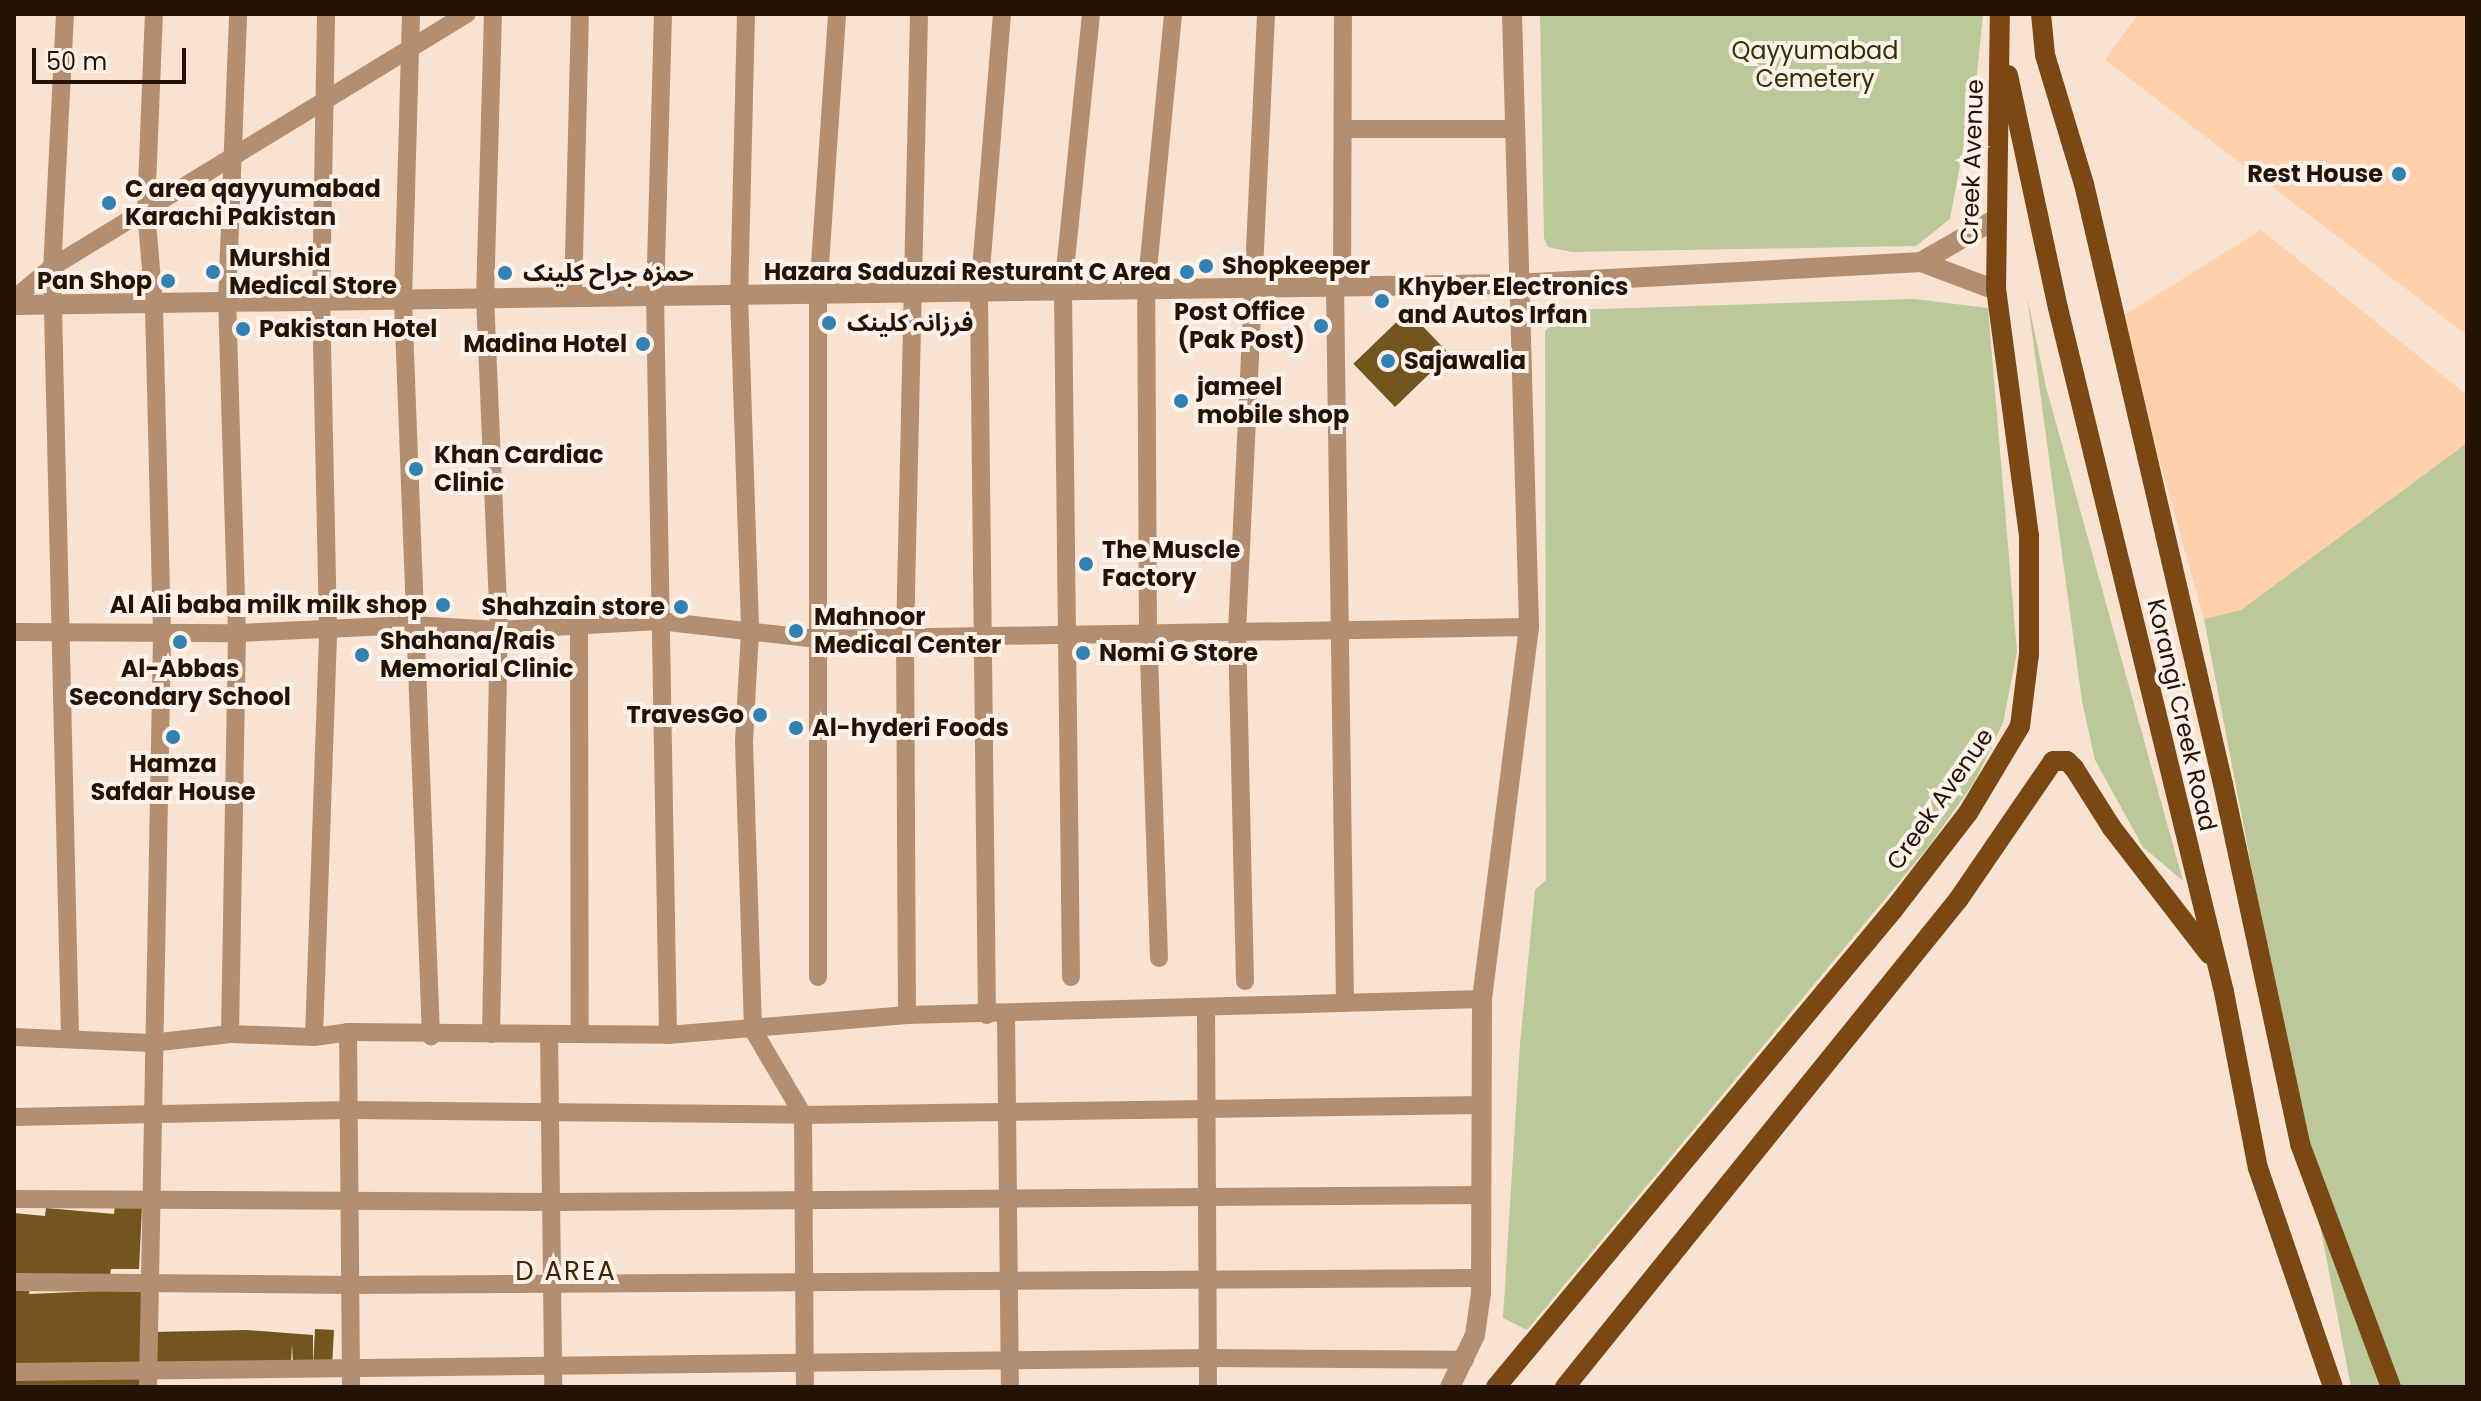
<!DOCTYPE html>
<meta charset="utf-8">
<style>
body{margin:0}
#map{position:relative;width:2481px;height:1401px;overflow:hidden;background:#f8e2d1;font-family:Poppins,"Noto Sans Arabic",sans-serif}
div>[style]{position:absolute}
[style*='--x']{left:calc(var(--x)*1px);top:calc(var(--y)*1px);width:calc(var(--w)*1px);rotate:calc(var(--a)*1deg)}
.built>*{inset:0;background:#ffd0a9}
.green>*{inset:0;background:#bbc89a}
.building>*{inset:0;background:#73561d;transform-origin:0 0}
.minor>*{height:18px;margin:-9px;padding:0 9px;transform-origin:9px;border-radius:9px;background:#b48e70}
.tertiary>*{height:20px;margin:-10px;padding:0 10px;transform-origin:10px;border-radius:10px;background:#b48e70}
.primary>*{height:20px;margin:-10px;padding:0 10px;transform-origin:10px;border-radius:10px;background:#7b4713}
.dots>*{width:22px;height:22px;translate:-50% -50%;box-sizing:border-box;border:4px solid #fdf2e9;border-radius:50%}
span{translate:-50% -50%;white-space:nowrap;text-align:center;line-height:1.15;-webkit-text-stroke:8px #fdf2e9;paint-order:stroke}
.park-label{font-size:24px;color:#2c3508}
.street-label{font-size:24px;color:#241203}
.poi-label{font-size:24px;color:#241203;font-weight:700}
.right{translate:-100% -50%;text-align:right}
.left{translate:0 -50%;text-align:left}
.neighbourhood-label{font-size:26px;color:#432302;letter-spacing:2px}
.frame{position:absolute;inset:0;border:16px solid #241203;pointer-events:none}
.scale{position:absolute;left:32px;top:48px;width:154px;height:36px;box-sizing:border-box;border:4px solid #241203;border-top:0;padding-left:10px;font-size:24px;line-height:28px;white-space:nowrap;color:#241203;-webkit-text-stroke:6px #fdf2e9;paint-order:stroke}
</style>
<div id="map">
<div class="built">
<i style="clip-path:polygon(2138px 14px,2467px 14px,2467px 335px,2105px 60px)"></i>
<i style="clip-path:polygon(2261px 230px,2467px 395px,2467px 443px,2241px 610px,2204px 619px,2120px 318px)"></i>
</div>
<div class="green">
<i style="clip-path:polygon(1540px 14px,1983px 14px,1977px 74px,1950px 219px,1916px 246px,1572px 252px,1548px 247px,1544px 238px)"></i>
<i style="clip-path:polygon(2027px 296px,2046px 387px,2183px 881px,2143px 847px,2095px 760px,2082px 701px)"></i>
<i style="clip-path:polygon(1914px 299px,1988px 308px,2017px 652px,2003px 723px,1975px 781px,1929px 846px,1527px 1330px,1503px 1318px,1520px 1044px,1535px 890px,1546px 880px,1545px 331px,1569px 310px)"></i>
<i style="clip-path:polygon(2467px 443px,2467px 1387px,2351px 1387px,2204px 619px,2241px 610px)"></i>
</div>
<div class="building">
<i style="left:1408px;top:311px;width:60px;height:76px;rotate:46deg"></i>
<i style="clip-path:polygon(115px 1206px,142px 1207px,139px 1269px,111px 1269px,110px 1276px,14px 1276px,14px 1213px,45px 1216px,46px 1208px,114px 1214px)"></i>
<i style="clip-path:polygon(14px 1288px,30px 1288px,29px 1294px,143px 1289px,142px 1365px,14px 1364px)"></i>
<i style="left:315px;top:1329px;width:19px;height:33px;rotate:3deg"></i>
<i style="clip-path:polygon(246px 1330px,313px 1335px,313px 1364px,293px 1364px,292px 1344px,291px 1365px,151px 1362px,151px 1332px)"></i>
<i style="clip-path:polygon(142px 1378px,142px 1387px,14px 1387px,14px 1381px,40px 1379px)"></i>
</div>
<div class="minor">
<i style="--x:65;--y:14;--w:253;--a:92.9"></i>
<i style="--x:52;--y:267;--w:771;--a:88.66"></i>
<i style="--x:411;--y:14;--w:286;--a:91.6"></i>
<i style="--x:403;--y:300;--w:737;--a:87.82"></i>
<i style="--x:663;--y:14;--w:282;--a:91.6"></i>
<i style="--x:655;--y:296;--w:739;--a:88.99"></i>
<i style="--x:746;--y:14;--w:281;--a:91.4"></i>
<i style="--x:739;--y:295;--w:336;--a:88.1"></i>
<i style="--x:750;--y:631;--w:111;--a:93.1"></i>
<i style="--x:744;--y:742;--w:288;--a:88.2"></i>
<i style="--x:753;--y:1030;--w:99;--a:59.5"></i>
<i style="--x:803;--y:1115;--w:272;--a:89.6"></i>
<i style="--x:1343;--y:129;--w:170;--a:0"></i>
<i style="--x:1335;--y:287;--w:716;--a:89.2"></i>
<i style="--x:1342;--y:287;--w:273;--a:-89.8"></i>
<i style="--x:573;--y:298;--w:284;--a:-88.6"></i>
<i style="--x:14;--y:299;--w:50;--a:-40.1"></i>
<i style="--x:52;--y:267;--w:486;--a:-31.4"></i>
<i style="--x:579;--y:627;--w:406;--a:89.9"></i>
<i style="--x:14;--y:632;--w:223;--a:0.3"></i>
<i style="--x:237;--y:633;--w:175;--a:-2.6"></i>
<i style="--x:412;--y:625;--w:87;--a:3.3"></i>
<i style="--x:499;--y:630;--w:160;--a:-3.2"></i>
<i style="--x:659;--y:621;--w:158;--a:6.5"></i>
<i style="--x:816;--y:639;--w:713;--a:-0.96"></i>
<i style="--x:1159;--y:958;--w:324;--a:-91.9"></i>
<i style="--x:1148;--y:634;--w:344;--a:-90.3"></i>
<i style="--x:1146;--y:290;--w:277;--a:-84.4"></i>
<i style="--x:818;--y:977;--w:683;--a:-90"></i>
<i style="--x:818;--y:294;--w:281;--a:-86.1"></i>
<i style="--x:1071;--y:977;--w:687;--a:-90.67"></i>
<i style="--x:1063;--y:290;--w:277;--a:-84.2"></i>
<i style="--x:1245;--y:981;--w:349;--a:-91.3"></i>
<i style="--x:1237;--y:632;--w:619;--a:-87.31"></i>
<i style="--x:1206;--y:1008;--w:379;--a:89.7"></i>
<i style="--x:907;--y:1015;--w:378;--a:-90.3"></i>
<i style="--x:905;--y:637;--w:623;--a:-88.71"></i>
<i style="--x:987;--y:1015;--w:721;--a:-90.64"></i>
<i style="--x:979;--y:294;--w:281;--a:-85.3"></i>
<i style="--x:1006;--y:1015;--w:372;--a:89.4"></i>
<i style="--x:348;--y:1032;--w:355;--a:89.5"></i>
<i style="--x:230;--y:1034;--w:401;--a:-89"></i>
<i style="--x:237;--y:633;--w:330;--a:-91.7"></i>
<i style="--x:227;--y:303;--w:289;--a:-87.8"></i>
<i style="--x:491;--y:1034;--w:404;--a:-88.9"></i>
<i style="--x:499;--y:630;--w:331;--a:-92.4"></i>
<i style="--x:485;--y:299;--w:285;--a:-88.4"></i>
<i style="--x:549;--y:1035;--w:352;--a:89.3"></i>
<i style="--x:14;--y:1037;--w:137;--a:2.5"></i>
<i style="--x:151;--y:1043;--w:80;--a:-6.5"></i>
<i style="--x:230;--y:1034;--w:84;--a:2"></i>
<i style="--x:314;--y:1037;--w:34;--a:-8"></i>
<i style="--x:348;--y:1032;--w:320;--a:0.5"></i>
<i style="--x:668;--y:1035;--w:240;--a:-4.8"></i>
<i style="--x:907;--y:1015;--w:575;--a:-1.59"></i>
<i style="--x:314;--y:1037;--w:409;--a:-88"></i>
<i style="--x:328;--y:628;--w:326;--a:-91.2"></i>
<i style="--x:321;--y:302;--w:288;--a:-89"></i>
<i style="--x:14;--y:1117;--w:334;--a:-1.2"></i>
<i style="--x:348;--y:1110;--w:455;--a:0.6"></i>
<i style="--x:803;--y:1115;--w:678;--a:-0.85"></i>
<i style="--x:14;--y:1199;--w:539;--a:0.32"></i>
<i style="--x:553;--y:1202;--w:927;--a:-0.43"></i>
<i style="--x:14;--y:1282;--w:336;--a:0.5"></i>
<i style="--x:350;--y:1285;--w:1129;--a:-0.36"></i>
<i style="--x:14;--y:1372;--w:1194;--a:-0.67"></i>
<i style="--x:1208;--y:1358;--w:257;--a:0.4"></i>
<i style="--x:148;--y:1387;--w:753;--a:-88.93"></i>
<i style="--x:162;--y:634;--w:330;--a:-91.4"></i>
<i style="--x:154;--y:304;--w:93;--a:-94.9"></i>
<i style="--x:146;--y:211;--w:197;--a:-87.7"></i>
</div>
<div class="tertiary">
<i style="--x:1921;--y:262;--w:84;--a:-29.9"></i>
<i style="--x:14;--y:305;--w:1502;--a:-0.8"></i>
<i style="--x:1516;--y:284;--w:406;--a:-3.1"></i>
<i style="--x:1921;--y:262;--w:80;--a:20.5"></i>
<i style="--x:1450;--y:1387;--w:58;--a:-64.3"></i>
<i style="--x:1475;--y:1335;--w:42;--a:-81.9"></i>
<i style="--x:1481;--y:1293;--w:294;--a:-89.8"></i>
<i style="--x:1482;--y:999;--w:375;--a:-82.8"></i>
<i style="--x:1529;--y:627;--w:613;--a:-91.59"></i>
</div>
<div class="primary">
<i style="--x:2041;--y:14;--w:41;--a:84.4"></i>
<i style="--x:2045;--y:55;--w:135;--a:73.2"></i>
<i style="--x:2084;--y:184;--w:616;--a:76.96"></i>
<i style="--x:2223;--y:784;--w:368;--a:77.9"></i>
<i style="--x:2300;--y:1144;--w:259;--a:69.5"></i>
<i style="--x:2008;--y:75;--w:238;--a:77.9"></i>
<i style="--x:2058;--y:308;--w:704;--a:76.36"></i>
<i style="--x:2224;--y:992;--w:179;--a:79.1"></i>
<i style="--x:2258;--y:1168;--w:231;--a:71.1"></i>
<i style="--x:1496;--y:1387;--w:622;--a:-50.22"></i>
<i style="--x:1894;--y:909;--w:121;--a:-52.4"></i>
<i style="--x:1968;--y:813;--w:101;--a:-59.1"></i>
<i style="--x:2020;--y:726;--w:73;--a:-82.9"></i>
<i style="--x:2029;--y:654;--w:118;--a:-90"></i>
<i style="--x:2029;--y:536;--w:248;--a:-97.6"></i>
<i style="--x:1996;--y:290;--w:276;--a:-89.2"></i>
<i style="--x:1565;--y:1387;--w:626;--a:-51.1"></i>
<i style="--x:1958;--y:900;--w:168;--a:-55.6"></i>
<i style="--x:2053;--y:761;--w:14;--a:0"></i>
<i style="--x:2067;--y:761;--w:10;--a:45"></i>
<i style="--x:2074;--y:768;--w:71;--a:57.7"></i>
<i style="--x:2112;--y:828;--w:159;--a:52.4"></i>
</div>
<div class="dots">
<i style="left:2399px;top:174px;background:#3281b3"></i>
<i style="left:109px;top:203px;background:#3281b3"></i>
<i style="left:1206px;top:266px;background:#3281b3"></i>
<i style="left:213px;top:272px;background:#3281b3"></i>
<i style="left:1187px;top:272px;background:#3281b3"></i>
<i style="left:505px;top:273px;background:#3281b3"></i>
<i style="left:168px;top:281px;background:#3281b3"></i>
<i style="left:1382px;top:301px;background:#3281b3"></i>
<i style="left:829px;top:323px;background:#3281b3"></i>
<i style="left:1321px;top:326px;background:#3281b3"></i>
<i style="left:243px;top:329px;background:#3281b3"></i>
<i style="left:643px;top:344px;background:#3281b3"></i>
<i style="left:1388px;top:361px;background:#3281b3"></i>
<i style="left:1181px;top:401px;background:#3281b3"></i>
<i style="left:416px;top:469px;background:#3281b3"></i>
<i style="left:1086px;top:564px;background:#3281b3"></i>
<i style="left:443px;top:605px;background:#3281b3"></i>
<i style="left:681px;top:607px;background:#3281b3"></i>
<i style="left:796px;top:631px;background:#3281b3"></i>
<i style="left:180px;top:642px;background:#3281b3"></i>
<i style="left:1083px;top:653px;background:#3281b3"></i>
<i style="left:362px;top:655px;background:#3281b3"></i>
<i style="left:760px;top:715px;background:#3281b3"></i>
<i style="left:796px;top:728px;background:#3281b3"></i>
<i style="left:173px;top:737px;background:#3281b3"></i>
</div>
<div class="park-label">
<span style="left:1815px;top:65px">Qayyumabad<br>Cemetery</span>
</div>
<div class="street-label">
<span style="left:1972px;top:162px;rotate:-88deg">Creek Avenue</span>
<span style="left:2182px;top:715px;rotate:77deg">Korangi Creek Road</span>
<span style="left:1940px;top:799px;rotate:-55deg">Creek Avenue</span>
</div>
<div class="poi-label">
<span class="right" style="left:2383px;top:174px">Rest House</span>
<span class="left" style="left:125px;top:203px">C area qayyumabad<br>Karachi Pakistan</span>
<span class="left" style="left:229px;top:272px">Murshid<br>Medical Store</span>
<span class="left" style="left:1222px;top:266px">Shopkeeper</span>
<span class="right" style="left:1171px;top:272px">Hazara Saduzai Resturant C Area</span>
<span class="left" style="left:523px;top:273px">حمزہ جراح کلینک</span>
<span class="right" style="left:152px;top:281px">Pan Shop</span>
<span class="left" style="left:1398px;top:301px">Khyber Electronics<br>and Autos Irfan</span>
<span class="right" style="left:1305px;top:326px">Post Office<br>(Pak Post)</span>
<span class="left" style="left:847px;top:323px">فرزانہ کلینک</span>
<span class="left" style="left:259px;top:329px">Pakistan Hotel</span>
<span class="right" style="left:627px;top:344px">Madina Hotel</span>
<span class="left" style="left:1404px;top:361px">Sajawalia</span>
<span class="left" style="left:1197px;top:401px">jameel<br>mobile shop</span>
<span class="left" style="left:434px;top:469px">Khan Cardiac<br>Clinic</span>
<span class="left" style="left:1102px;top:564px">The Muscle<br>Factory</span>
<span class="right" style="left:427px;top:605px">Al Ali baba milk milk shop</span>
<span class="right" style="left:665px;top:607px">Shahzain store</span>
<span class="left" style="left:814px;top:631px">Mahnoor<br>Medical Center</span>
<span class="left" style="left:380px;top:655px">Shahana/Rais<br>Memorial Clinic</span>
<span class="left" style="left:1099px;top:653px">Nomi G Store</span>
<span style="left:180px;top:683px">Al-Abbas<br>Secondary School</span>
<span class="right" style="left:744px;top:715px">TravesGo</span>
<span class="left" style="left:812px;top:728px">Al-hyderi Foods</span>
<span style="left:173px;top:778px">Hamza<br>Safdar House</span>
</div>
<div class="neighbourhood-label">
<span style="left:566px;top:1272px">D AREA</span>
</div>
<div class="frame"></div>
<div class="scale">50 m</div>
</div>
